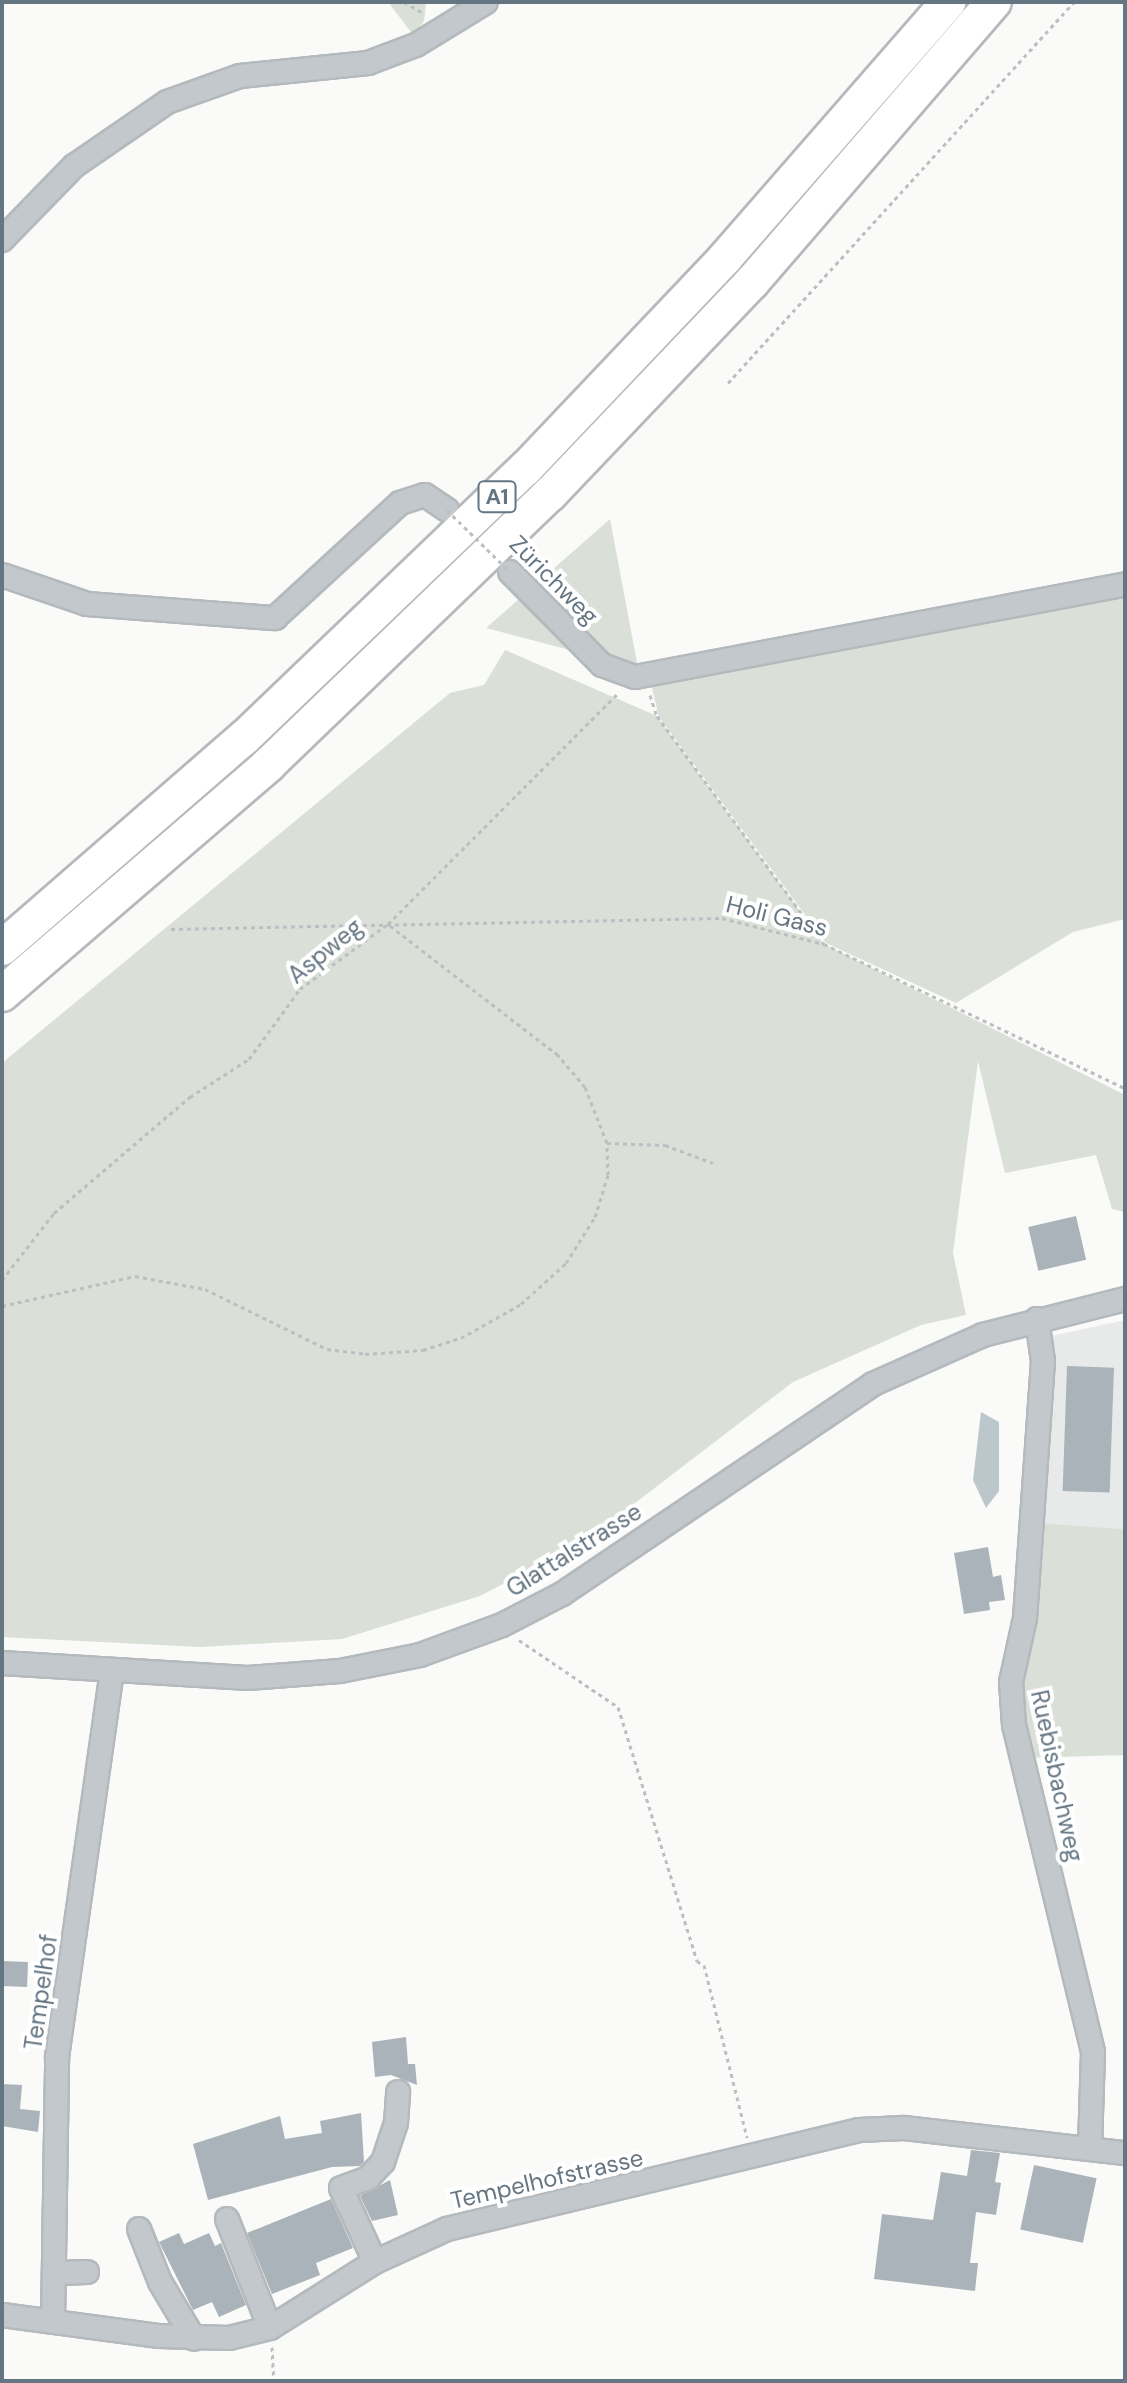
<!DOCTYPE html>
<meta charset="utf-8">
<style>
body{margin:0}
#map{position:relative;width:1127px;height:2383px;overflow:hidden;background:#fafaf8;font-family:"DM Sans",sans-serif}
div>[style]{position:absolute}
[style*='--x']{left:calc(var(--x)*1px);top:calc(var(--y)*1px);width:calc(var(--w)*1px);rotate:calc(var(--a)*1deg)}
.built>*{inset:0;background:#e8e9e9}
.green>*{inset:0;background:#dadfd7}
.water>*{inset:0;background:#bbc7cb}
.building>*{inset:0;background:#aab3b9;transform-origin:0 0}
.path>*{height:3px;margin-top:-1.5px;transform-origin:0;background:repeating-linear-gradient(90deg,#bbbfc2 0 4px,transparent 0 8px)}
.roads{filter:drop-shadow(2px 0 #b4b9bd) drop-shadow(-2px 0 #b4b9bd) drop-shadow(0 2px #b4b9bd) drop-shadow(0 -2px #b4b9bd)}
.minor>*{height:22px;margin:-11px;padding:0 11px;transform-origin:11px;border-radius:11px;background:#c3c8cc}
.highway>*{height:34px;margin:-17px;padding:0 17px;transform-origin:17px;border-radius:17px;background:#fff}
.path-bridge>*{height:3px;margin-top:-1.5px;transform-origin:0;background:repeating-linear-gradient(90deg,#bbbfc2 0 4px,transparent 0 8px)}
span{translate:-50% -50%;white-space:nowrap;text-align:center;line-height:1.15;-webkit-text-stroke:8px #fff;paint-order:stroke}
.shield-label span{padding:2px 6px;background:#fff;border:2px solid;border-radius:6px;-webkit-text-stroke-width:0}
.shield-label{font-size:22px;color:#657683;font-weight:700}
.street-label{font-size:24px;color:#657683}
.frame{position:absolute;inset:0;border:4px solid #657683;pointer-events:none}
</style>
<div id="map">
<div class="built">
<i style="clip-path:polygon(1125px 1320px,1125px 1529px,1038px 1523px,1051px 1336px)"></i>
</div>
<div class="green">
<i style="clip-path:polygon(388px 2px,426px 2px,424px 21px,414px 36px)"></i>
<i style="clip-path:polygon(610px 519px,638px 668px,486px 628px)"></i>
<i style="clip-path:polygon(1125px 587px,1125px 919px,1073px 932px,956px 1003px,826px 943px,659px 717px,649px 676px)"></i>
<i style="clip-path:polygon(505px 650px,657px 716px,824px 944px,1125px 1095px,1125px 1212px,1112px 1209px,1096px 1155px,1005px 1173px,978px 1061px,953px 1253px,966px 1315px,921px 1325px,793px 1382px,588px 1539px,480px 1596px,342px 1639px,200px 1647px,2px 1637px,2px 1063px,450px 693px,484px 685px)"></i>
<i style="clip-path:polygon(1039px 1523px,1125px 1529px,1125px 1755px,1023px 1758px,1014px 1683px)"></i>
</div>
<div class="water">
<i style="clip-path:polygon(981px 1412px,999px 1422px,999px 1491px,986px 1508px,973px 1480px)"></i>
</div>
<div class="building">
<i style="left:1076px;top:1216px;width:45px;height:49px;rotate:77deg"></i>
<i style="left:1067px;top:1366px;width:47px;height:125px;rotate:2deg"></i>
<i style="clip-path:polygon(988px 1547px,993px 1577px,1001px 1575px,1005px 1600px,989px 1602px,990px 1610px,964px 1614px,954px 1553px)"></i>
<i style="left:2px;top:1961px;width:26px;height:25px;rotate:2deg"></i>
<i style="clip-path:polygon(406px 2037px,408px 2064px,415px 2064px,417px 2085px,391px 2075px,375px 2077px,372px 2042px)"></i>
<i style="clip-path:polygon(2px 2084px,22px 2085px,20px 2109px,40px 2111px,38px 2132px,2px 2126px)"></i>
<i style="clip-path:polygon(361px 2113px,364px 2162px,360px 2166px,332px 2167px,208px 2200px,193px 2144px,280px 2116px,285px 2139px,322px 2133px,320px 2121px)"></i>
<i style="clip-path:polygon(971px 2150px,1000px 2153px,995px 2182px,1001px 2183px,996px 2215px,976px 2212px,970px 2263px,978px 2263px,975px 2291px,874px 2279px,882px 2214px,933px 2220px,941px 2172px,967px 2176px)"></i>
<i style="left:1034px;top:2165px;width:64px;height:66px;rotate:12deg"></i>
<i style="clip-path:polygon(390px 2180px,398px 2215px,372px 2221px,360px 2196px)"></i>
<i style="clip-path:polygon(331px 2199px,353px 2248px,316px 2263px,320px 2275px,272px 2294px,247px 2233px)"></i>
<i style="clip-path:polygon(179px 2233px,184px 2244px,209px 2233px,215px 2246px,221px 2243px,246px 2305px,219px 2317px,212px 2302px,193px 2310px,159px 2242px)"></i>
</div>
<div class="path">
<i style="--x:404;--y:2;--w:24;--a:30"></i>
<i style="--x:728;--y:383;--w:515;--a:-47.76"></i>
<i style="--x:650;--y:695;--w:22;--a:72"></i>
<i style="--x:657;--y:716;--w:283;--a:53.8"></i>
<i style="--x:171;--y:929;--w:551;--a:-1.14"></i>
<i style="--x:722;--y:918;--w:105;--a:14.3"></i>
<i style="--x:824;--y:944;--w:334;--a:25.6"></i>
<i style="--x:607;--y:1143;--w:58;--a:2"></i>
<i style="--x:665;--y:1145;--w:51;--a:20.6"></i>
<i style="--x:2;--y:1280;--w:85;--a:-52.2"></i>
<i style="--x:54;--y:1213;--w:179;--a:-40.5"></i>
<i style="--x:190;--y:1097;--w:70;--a:-32.8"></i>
<i style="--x:249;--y:1059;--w:87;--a:-53.9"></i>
<i style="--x:300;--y:989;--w:109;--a:-36.5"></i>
<i style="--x:388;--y:924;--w:326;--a:-45.1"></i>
<i style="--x:2;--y:1306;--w:136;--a:-12.7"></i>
<i style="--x:135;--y:1276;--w:71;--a:10.5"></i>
<i style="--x:205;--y:1289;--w:136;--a:26.2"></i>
<i style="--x:327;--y:1349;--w:38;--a:7"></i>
<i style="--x:365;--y:1354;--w:58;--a:-3.9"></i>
<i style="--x:423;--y:1350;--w:40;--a:-18"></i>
<i style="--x:461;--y:1338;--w:69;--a:-29.5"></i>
<i style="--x:521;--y:1304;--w:61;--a:-42.3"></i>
<i style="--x:566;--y:1263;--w:54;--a:-57.8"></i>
<i style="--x:595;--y:1217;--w:44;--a:-72.8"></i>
<i style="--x:608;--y:1175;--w:32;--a:-92"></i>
<i style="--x:607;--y:1143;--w:60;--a:-111.4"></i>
<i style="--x:585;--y:1087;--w:42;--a:-130.2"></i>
<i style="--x:558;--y:1055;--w:215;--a:-142.4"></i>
<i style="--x:519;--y:1640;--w:120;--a:34.1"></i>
<i style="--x:618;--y:1707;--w:266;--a:72.7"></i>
<i style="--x:697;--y:1961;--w:8;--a:30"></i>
<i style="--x:704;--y:1965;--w:178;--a:76"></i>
<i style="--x:272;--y:2347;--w:34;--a:87"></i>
</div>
<div class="roads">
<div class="minor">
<i style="--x:2;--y:240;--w:103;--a:-45.8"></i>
<i style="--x:74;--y:166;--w:113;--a:-34.5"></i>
<i style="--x:167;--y:102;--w:77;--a:-19.6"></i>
<i style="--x:240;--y:76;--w:129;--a:-5.8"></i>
<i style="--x:368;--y:63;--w:51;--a:-20.6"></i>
<i style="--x:416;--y:45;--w:82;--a:-31.6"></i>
<i style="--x:510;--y:572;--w:131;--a:45.3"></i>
<i style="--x:602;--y:665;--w:35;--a:20"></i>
<i style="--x:635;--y:677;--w:499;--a:-10.7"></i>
<i style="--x:2;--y:575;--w:90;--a:18.8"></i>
<i style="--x:87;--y:604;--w:189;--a:4.3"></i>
<i style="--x:275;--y:618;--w:170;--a:-42.6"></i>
<i style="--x:400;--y:503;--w:26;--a:-18"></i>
<i style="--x:425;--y:495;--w:27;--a:34"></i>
<i style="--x:1037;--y:1319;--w:42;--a:81.9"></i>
<i style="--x:1043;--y:1361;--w:258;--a:94"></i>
<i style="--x:1025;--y:1618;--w:66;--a:102.3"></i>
<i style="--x:1011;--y:1682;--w:43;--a:86"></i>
<i style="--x:1014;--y:1725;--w:336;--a:76.4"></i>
<i style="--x:1093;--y:2052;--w:94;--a:91.8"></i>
<i style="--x:2;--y:1663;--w:246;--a:3.5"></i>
<i style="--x:248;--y:1678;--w:92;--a:-4.4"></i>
<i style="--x:340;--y:1671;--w:82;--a:-11.3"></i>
<i style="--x:420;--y:1655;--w:87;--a:-20.1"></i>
<i style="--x:502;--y:1625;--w:68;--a:-27.3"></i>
<i style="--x:562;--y:1594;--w:375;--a:-34"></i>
<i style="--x:873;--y:1384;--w:120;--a:-24"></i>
<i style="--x:983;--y:1335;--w:146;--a:-14.2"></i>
<i style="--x:227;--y:2219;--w:117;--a:68.5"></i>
<i style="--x:139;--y:2229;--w:57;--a:68.4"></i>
<i style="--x:160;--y:2282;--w:66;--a:59.2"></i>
<i style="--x:375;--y:2262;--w:81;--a:-114.7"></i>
<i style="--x:341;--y:2188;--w:29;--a:-20"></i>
<i style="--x:368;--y:2178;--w:22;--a:-47"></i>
<i style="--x:383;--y:2162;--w:41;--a:-71.6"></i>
<i style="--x:396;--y:2123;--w:31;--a:-86"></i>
<i style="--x:56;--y:2273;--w:31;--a:-2"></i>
<i style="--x:2;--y:2315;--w:159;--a:7.6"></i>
<i style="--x:160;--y:2336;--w:69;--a:1.7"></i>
<i style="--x:229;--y:2338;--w:42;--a:-13.7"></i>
<i style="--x:270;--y:2328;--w:124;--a:-32.2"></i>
<i style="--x:375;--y:2262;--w:79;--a:-24.6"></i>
<i style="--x:447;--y:2229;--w:424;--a:-13.5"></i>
<i style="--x:859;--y:2130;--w:45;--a:-2.5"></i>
<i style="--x:904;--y:2128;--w:222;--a:6.5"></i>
<i style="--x:53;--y:2322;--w:265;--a:-89.1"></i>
<i style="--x:57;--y:2057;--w:389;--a:-81.9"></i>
</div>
<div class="highway">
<i style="--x:2;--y:948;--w:320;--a:-41"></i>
<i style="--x:244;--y:738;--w:389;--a:-43.8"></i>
<i style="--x:525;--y:469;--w:291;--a:-46.5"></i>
<i style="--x:725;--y:258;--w:340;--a:-48.9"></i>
<i style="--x:2;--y:994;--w:351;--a:-40.7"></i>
<i style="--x:268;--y:765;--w:391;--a:-43.9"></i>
<i style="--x:550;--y:494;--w:293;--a:-46.4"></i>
<i style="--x:752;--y:282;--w:370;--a:-49.2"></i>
</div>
</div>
<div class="path-bridge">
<i style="--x:447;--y:510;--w:88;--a:44.5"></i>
</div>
<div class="shield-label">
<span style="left:497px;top:497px">A1</span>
</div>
<div class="street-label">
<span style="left:554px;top:580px;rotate:45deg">Zürichweg</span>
<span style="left:777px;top:916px;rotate:14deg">Holi Gass</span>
<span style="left:325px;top:951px;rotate:-39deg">Aspweg</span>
<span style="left:574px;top:1550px;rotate:-32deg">Glattalstrasse</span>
<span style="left:1057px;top:1776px;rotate:78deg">Ruebisbachweg</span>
<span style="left:41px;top:1992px;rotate:-82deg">Tempelhof</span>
<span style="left:547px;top:2179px;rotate:-13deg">Tempelhofstrasse</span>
</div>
<div class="frame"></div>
</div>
